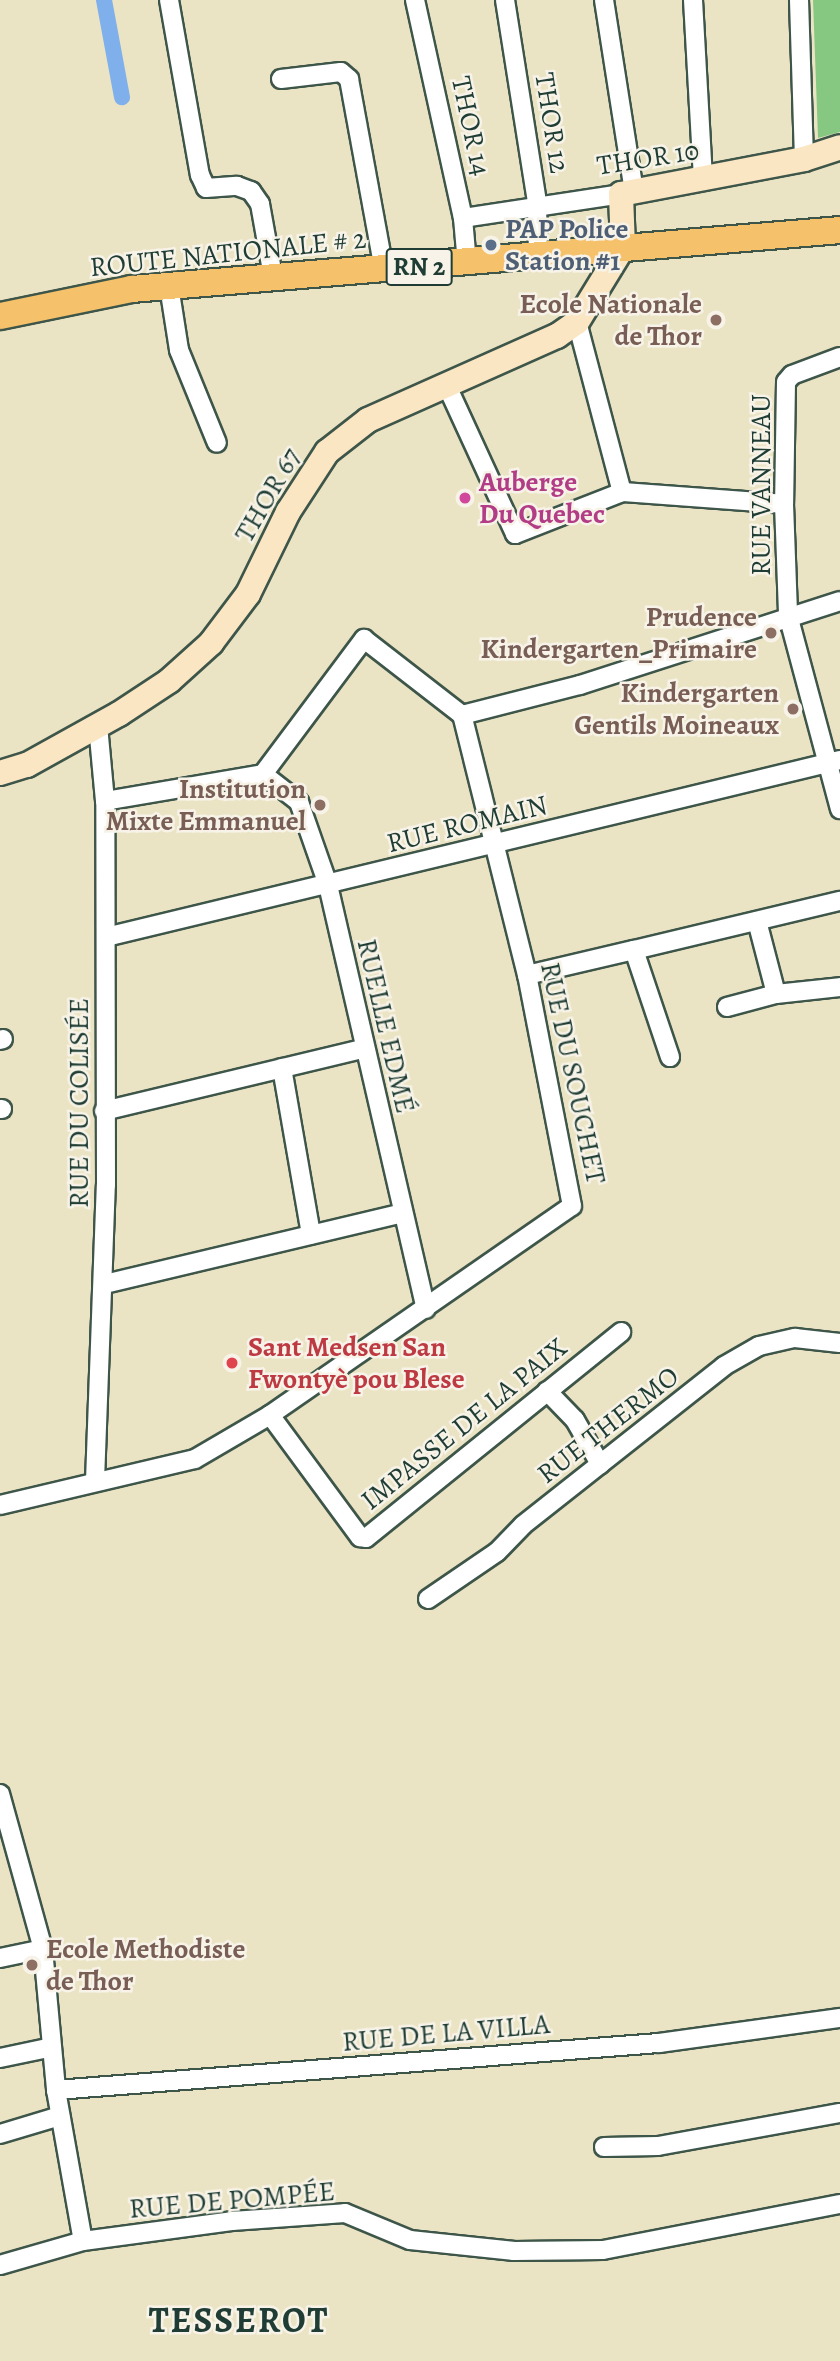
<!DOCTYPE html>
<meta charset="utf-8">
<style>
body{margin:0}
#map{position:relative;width:840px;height:2361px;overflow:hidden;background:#ebe4c4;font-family:Alegreya,serif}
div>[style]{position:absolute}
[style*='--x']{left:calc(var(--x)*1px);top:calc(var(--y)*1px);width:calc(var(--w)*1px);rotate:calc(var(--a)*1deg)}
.green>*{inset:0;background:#86c881}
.canal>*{height:16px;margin:-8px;padding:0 8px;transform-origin:8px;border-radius:8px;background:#80b0eb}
.roads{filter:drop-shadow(2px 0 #3e564a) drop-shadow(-2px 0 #3e564a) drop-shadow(0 2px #3e564a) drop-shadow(0 -2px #3e564a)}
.street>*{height:18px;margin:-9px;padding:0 9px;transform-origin:9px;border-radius:9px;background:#fff}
.secondary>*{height:24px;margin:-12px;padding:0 12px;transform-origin:12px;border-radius:12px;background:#fbe6c4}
.primary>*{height:26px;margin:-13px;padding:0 13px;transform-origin:13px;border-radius:13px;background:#f5c16b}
.dots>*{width:19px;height:19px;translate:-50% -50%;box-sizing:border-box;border:4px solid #f7f3e8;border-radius:50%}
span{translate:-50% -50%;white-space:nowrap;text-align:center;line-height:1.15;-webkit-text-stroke:5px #f7f3e8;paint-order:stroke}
.shield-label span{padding:2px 5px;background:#f7f3e8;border:2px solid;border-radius:5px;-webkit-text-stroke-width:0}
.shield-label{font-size:26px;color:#1f3d34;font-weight:700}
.street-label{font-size:28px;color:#1f3d34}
.service-label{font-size:28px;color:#4e5e75;font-weight:700}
.left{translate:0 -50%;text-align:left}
.education-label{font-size:28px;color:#785e54;font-weight:700}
.right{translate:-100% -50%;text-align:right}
.hotel-label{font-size:28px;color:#b23c85;font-weight:700}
.health-label{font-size:28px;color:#be3a42;font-weight:700}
.district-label{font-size:35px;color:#1f3d34;font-weight:700;letter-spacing:2px}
</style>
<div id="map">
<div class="green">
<i style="clip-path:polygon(813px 0,840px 0,840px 132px,818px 138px)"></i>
</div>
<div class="canal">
<i style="--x:104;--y:0;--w:99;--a:79.5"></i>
</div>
<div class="roads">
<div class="street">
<i style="--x:169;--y:0;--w:178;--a:80"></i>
<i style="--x:200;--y:175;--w:14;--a:65"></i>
<i style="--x:206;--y:188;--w:31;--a:-4"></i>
<i style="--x:237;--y:186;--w:15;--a:20"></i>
<i style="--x:251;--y:191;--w:16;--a:55"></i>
<i style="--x:260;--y:204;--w:73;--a:79.8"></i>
<i style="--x:415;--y:0;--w:223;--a:77.6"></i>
<i style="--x:463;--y:218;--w:46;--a:85"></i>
<i style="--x:505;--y:0;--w:206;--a:81"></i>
<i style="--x:537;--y:203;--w:51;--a:88.9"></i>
<i style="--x:604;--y:0;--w:194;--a:81.1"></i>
<i style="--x:693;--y:0;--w:180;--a:86.8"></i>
<i style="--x:799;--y:0;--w:159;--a:88.2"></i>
<i style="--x:281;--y:79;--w:60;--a:-6.7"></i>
<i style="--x:341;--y:72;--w:11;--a:41"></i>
<i style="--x:349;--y:79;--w:193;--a:79.6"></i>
<i style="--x:463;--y:218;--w:160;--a:-8.6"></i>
<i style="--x:169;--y:286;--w:65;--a:81.1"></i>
<i style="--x:179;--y:350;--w:100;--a:67.8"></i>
<i style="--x:577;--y:322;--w:176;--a:75.2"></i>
<i style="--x:840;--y:357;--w:51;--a:159.4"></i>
<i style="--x:792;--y:375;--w:9;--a:131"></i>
<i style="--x:786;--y:382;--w:122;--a:90.9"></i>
<i style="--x:784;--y:504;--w:111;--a:87.9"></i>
<i style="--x:788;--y:615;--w:201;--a:75"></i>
<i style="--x:447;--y:386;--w:163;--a:65.3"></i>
<i style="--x:515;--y:534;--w:115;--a:-21.4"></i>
<i style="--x:622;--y:492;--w:162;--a:4.2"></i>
<i style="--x:263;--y:774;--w:46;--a:37.9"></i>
<i style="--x:299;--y:802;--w:88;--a:70.7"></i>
<i style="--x:328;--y:885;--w:435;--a:77"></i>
<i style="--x:105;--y:801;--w:160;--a:-9.7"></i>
<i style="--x:263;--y:774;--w:169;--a:-53.2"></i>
<i style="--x:364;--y:639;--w:124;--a:37.8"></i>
<i style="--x:462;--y:715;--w:122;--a:-14.3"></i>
<i style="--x:580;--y:685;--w:273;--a:-17.9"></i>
<i style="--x:757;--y:921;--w:75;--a:75.4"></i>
<i style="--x:106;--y:937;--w:755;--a:-13.56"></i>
<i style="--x:634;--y:950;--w:212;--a:-13.4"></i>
<i style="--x:527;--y:975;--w:110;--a:-13.2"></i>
<i style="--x:634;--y:950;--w:113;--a:71.4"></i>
<i style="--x:727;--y:1007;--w:51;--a:-14.9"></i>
<i style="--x:776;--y:994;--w:64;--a:-6.2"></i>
<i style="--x:0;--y:1040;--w:3;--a:-18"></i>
<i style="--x:282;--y:1068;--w:169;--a:80.1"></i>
<i style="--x:0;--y:1109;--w:2;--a:0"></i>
<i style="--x:104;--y:1111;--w:266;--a:-13.5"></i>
<i style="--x:105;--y:1284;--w:305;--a:-13.4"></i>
<i style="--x:547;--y:1391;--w:40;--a:46"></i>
<i style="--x:575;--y:1420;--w:51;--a:60.4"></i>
<i style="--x:270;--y:1415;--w:152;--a:53.6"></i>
<i style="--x:360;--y:1537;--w:6;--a:9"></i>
<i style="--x:366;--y:1538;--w:328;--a:-38.9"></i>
<i style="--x:95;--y:1481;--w:296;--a:-87.9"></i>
<i style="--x:106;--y:1185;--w:384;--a:-90.1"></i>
<i style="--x:105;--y:801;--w:75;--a:-95.3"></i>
<i style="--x:0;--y:1505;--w:200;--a:-13.3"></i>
<i style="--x:195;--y:1459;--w:87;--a:-30.4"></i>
<i style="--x:270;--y:1415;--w:367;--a:-34.7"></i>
<i style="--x:572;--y:1206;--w:235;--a:-101"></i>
<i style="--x:527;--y:975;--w:268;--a:-104"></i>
<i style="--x:428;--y:1599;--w:83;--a:-34.3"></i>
<i style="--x:497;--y:1552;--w:37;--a:-46"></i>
<i style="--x:523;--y:1525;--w:256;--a:-38.3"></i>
<i style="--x:724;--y:1366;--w:40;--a:-29.7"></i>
<i style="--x:759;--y:1346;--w:37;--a:-13"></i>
<i style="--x:795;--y:1338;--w:45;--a:6.3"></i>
<i style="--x:0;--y:1794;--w:161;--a:74.5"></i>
<i style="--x:43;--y:1949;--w:142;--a:84.7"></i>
<i style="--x:56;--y:2090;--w:153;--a:79.9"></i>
<i style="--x:0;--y:1958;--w:44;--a:-11.8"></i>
<i style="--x:0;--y:2058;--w:53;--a:-11.9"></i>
<i style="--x:56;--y:2090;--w:605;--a:-4.46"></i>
<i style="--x:659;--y:2043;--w:183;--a:-7.9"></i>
<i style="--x:0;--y:2134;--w:63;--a:-16.7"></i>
<i style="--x:604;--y:2147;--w:54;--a:-1.1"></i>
<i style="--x:658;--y:2146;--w:185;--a:-10.3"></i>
<i style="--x:0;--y:2265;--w:86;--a:-16.1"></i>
<i style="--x:83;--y:2241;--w:150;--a:-7.6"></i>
<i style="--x:232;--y:2221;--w:113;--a:-4"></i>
<i style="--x:345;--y:2213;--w:70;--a:22.6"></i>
<i style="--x:410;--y:2240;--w:105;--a:6"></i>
<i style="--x:514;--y:2251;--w:89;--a:-0.6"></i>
<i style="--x:603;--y:2250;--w:241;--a:-11"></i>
</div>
<div class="secondary">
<i style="--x:0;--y:773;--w:28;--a:-17"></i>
<i style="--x:27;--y:765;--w:105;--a:-29"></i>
<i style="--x:119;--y:714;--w:60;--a:-33.4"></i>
<i style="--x:169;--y:681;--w:57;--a:-42.1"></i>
<i style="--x:211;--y:643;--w:61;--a:-52.9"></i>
<i style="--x:248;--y:594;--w:91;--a:-64"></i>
<i style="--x:288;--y:512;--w:72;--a:-57"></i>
<i style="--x:327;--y:452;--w:52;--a:-38"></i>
<i style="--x:368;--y:420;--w:207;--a:-24"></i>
<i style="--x:557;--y:336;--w:24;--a:-35"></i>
<i style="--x:577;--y:322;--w:88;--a:-58.5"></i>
<i style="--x:623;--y:247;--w:53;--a:-92.2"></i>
<i style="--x:621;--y:194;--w:186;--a:-10.8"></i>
<i style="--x:804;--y:159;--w:38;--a:-18"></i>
</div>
<div class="primary">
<i style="--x:0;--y:316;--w:135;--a:-11.6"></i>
<i style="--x:132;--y:289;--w:710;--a:-4.76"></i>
</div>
</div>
<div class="dots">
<i style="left:491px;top:245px;background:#5c6f8a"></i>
<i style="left:716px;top:320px;background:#8d6e63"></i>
<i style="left:465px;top:498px;background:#d1479c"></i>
<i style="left:771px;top:633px;background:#8d6e63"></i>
<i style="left:793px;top:709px;background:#8d6e63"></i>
<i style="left:320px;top:805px;background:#8d6e63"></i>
<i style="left:232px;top:1363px;background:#e0444e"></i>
<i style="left:32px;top:1965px;background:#8d6e63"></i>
</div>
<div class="shield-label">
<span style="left:419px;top:267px">RN 2</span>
</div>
<div class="street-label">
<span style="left:552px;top:123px;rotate:81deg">THOR 12</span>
<span style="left:471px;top:126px;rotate:78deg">THOR 14</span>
<span style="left:648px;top:158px;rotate:-9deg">THOR 10</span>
<span style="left:228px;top:253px;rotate:-6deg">ROUTE NATIONALE # 2</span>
<span style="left:761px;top:485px;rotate:-90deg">RUE VANNEAU</span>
<span style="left:268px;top:495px;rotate:-60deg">THOR 67</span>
<span style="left:467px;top:824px;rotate:-14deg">RUE ROMAIN</span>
<span style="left:386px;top:1026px;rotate:77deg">RUELLE EDMÉ</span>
<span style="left:573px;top:1073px;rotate:78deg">RUE DU SOUCHET</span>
<span style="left:79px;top:1103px;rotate:-90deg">RUE DU COLISÉE</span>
<span style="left:464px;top:1424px;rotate:-39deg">IMPASSE DE LA PAIX</span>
<span style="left:608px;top:1425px;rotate:-38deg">RUE THERMO</span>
<span style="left:446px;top:2033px;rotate:-5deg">RUE DE LA VILLA</span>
<span style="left:232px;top:2200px;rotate:-5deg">RUE DE POMPÉE</span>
</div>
<div class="service-label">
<span class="left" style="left:505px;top:245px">PAP Police<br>Station #1</span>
</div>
<div class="education-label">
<span class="right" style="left:702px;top:320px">Ecole Nationale<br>de Thor</span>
<span class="right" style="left:757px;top:633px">Prudence<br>Kindergarten_Primaire</span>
<span class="right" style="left:779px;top:709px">Kindergarten<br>Gentils Moineaux</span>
<span class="right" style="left:306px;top:805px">Institution<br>Mixte Emmanuel</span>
<span class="left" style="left:46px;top:1965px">Ecole Methodiste<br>de Thor</span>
</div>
<div class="hotel-label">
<span class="left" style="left:479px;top:498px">Auberge<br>Du Quebec</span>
</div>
<div class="health-label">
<span class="left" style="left:248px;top:1363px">Sant Medsen San<br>Fwontyè pou Blese</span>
</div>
<div class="district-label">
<span style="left:239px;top:2320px">TESSEROT</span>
</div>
</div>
